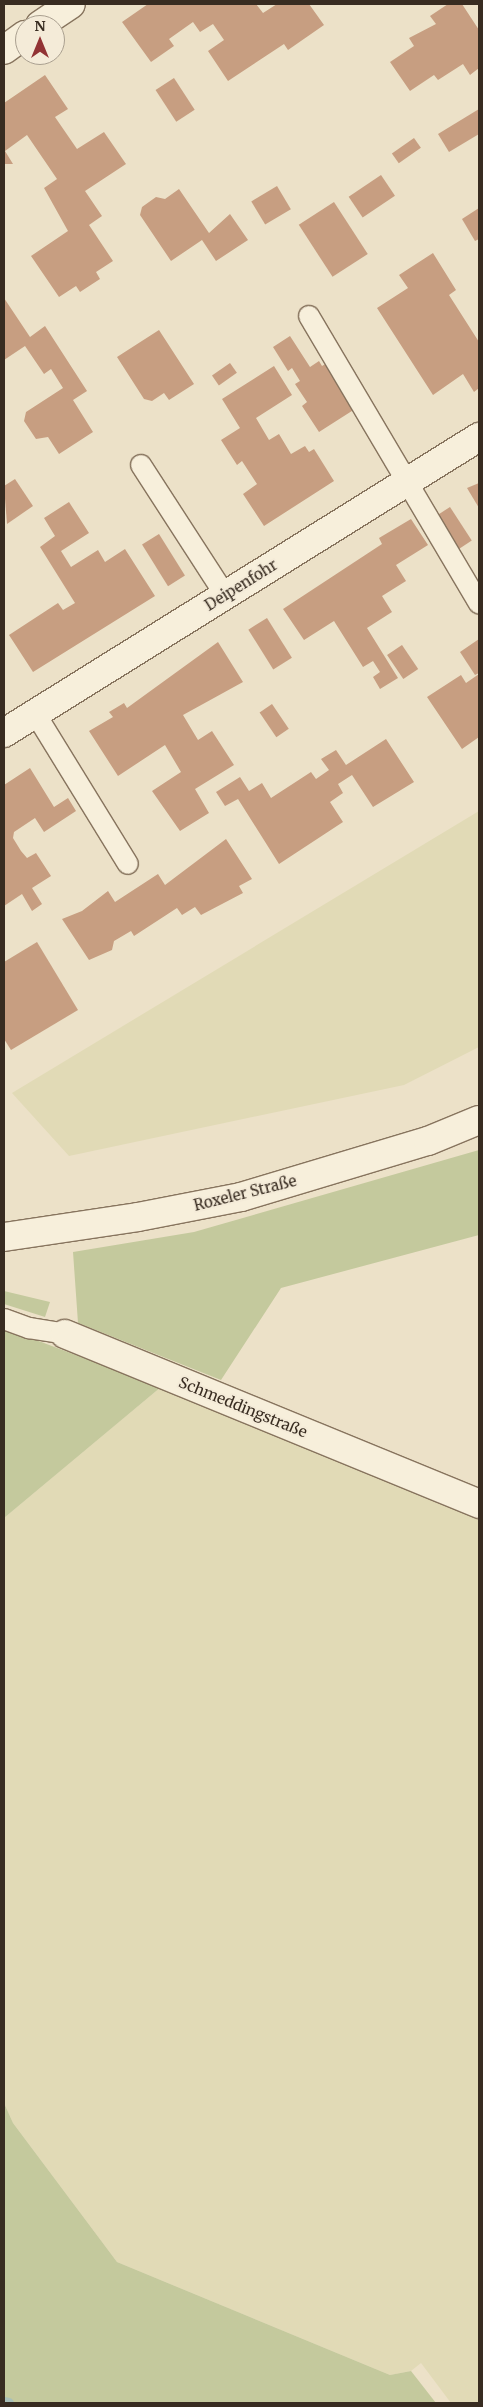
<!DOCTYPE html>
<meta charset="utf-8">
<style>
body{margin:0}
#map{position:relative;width:483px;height:2407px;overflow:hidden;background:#ece1c8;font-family:Merriweather,serif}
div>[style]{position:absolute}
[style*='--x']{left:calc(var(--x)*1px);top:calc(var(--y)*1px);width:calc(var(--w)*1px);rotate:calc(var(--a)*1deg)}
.farmland>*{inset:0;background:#e1dab6}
.green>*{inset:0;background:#c4c99d}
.stream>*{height:10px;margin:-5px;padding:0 5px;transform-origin:5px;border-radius:5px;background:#a9c0b9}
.building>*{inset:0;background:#c79e81;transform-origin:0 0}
.roads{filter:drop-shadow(1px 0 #87745e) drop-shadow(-1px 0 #87745e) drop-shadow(0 1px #87745e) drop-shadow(0 -1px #87745e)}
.service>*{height:20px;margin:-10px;padding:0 10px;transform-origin:10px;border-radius:10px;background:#f7efdb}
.minor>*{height:28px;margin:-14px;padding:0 14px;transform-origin:14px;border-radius:14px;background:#f7efdb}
.secondary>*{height:28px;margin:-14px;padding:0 14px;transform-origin:14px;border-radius:14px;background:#f7efdb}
span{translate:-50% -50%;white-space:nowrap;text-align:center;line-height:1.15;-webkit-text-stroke:4px #f4ebd8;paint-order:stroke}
.street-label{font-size:15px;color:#382c21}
.frame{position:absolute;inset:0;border:5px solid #382c21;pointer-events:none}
.north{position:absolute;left:15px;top:15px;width:50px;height:50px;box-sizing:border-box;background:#f4ebd8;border:1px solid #a99f8f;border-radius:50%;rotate:0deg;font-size:14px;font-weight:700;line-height:20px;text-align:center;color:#382c21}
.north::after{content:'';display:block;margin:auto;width:18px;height:22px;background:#923334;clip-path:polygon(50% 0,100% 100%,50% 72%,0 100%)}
</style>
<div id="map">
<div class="farmland">
<i style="clip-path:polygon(479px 811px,479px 1047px,404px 1085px,69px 1156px,12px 1093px)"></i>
<i style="clip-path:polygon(161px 1387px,479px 1520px,479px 2403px,451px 2403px,421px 2363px,411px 2371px,390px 2375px,117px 2262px,13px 2123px,4px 2103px,4px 1518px)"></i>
</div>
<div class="green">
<i style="clip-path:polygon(479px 1150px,479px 1235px,281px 1288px,221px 1380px,78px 1323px,73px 1252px,194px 1232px)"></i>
<i style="clip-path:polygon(4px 1291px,50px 1302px,45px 1317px,4px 1304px)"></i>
<i style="clip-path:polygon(4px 1328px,161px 1387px,4px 1518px)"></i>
<i style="clip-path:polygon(4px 2103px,13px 2123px,117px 2262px,390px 2375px,411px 2371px,436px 2403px,4px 2403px)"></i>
</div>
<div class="stream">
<i style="--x:4;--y:2402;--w:5;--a:11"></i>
</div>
<div class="building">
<i style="clip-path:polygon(148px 4px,256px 4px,263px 13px,277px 4px,309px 4px,324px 25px,288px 50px,284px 44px,228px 81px,208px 51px,224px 40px,213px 24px,200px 32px,193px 22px,169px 39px,174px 46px,151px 62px,122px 22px)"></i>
<i style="clip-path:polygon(448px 4px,462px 4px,479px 30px,479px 68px,470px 75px,463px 64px,438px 80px,434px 75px,410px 91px,390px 62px,414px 46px,409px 38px,436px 24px,430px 16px)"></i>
<i style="clip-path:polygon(45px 75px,68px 109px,55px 117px,77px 149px,104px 132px,126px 164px,85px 191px,102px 216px,89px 225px,113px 261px,96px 272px,100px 279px,80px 292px,76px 286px,59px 297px,31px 256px,68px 231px,44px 188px,57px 179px,27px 135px,5px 151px,13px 164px,4px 164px,4px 103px)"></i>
<i style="left:174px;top:78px;width:38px;height:22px;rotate:57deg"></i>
<i style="clip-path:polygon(479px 109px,479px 134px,449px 152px,438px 134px)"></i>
<i style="left:414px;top:138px;width:12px;height:27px;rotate:55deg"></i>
<i style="left:381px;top:175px;width:25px;height:39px;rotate:56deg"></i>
<i style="left:277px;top:186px;width:27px;height:30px;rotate:59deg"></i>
<i style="clip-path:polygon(179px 189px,209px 233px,230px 214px,248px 240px,216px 261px,202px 240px,171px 261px,140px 215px,142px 207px,156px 197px,165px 199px)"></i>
<i style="left:334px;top:202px;width:62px;height:42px;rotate:57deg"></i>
<i style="clip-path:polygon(479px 208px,479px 239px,475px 241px,462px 219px)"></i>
<i style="clip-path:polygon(433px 253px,456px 290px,449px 295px,479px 342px,479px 388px,474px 392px,463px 374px,433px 395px,377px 308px,408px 288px,399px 275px)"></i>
<i style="clip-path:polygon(4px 298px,30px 337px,45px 326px,87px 391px,73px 400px,93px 432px,59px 454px,48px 437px,36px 439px,24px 421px,26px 412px,63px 388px,51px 369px,44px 374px,25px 346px,4px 360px)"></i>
<i style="clip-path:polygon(159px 330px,194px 384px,169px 400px,164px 393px,152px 401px,144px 399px,117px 357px)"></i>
<i style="clip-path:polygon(290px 336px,310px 367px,319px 361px,322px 366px,327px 363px,355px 409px,319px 432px,302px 406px,307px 402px,295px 384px,300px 381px,292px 368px,288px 371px,273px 347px)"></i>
<i style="left:230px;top:363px;width:12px;height:22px;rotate:55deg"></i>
<i style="clip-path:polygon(274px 366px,292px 395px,256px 418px,269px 440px,279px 434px,291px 454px,305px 446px,309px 452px,314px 449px,334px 481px,264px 526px,243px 494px,257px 484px,242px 461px,237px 465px,221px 440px,240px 428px,222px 399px)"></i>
<i style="clip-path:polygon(15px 479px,33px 506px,7px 524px,4px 486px)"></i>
<i style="clip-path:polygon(479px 483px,479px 508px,467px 488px)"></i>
<i style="clip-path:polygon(69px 502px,89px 533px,61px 551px,71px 567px,98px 550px,105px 562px,125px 549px,155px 596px,33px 672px,9px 635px,58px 603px,63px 610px,75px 603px,40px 547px,55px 536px,44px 518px)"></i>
<i style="left:450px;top:507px;width:40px;height:19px;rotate:57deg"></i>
<i style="clip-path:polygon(411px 519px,428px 545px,396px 565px,406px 581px,382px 596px,392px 612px,367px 628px,398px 678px,380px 689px,373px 677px,380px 672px,373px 661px,363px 667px,334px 621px,304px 640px,283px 609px,382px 544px,379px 538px)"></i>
<i style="left:159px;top:534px;width:49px;height:20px;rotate:58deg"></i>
<i style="left:267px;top:618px;width:47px;height:22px;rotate:58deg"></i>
<i style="clip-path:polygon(479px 639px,479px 673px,475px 675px,460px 652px)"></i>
<i style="clip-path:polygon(218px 642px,243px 682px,183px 715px,198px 740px,212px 731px,234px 765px,195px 789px,209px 813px,180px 831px,152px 791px,181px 772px,165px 745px,118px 776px,89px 731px,113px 717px,109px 712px,124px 703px,127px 708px)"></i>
<i style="left:402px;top:645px;width:29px;height:18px;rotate:56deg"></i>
<i style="clip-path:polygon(479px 674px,479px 737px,462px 749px,427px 697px,461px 675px,466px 683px)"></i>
<i style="left:272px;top:704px;width:30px;height:15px;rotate:56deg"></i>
<i style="clip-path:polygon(386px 739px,414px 782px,373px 807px,352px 775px,338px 784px,343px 793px,330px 802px,343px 822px,279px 864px,238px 799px,225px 806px,216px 792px,240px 777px,249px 791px,262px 783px,271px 798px,311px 772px,316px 779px,329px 770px,321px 759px,336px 750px,346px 765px)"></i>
<i style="clip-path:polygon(30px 768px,54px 807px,68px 798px,76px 811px,44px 832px,35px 818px,14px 832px,13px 838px,21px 851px,27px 858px,36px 853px,51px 876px,32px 888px,42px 904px,32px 911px,22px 894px,4px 906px,4px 785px)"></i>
<i style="clip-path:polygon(226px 839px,252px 879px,239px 886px,243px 893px,201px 915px,195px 907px,182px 915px,177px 908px,134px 936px,131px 931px,114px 941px,112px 950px,89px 960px,62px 919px,82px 911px,108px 891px,115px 902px,158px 874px,165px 885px)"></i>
<i style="clip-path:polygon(37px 942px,78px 1010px,11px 1050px,4px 1039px,4px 962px)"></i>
</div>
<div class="roads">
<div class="service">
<i style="--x:309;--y:316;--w:334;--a:59.4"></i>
<i style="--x:141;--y:465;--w:155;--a:57.1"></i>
<i style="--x:35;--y:713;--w:177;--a:58.4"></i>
<i style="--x:4;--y:1319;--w:27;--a:20"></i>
<i style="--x:29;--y:1328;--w:36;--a:9"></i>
</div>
<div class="minor">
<i style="--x:40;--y:25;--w:37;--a:-34"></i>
<i style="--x:4;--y:50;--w:26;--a:-36"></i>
<i style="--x:4;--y:733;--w:560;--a:-31.93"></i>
<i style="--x:65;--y:1334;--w:448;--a:22.3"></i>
</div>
<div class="secondary">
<i style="--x:4;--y:1237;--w:135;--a:-8.5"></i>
<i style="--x:138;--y:1217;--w:105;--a:-11"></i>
<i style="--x:241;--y:1197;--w:195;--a:-16.7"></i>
<i style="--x:428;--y:1141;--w:55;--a:-22.4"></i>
</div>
</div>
<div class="street-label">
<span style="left:241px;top:585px;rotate:-32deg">Deipenfohr</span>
<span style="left:245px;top:1193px;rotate:-14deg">Roxeler Straße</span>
<span style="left:243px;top:1407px;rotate:22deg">Schmeddingstraße</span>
</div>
<div class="frame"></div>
<div class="north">N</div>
</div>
